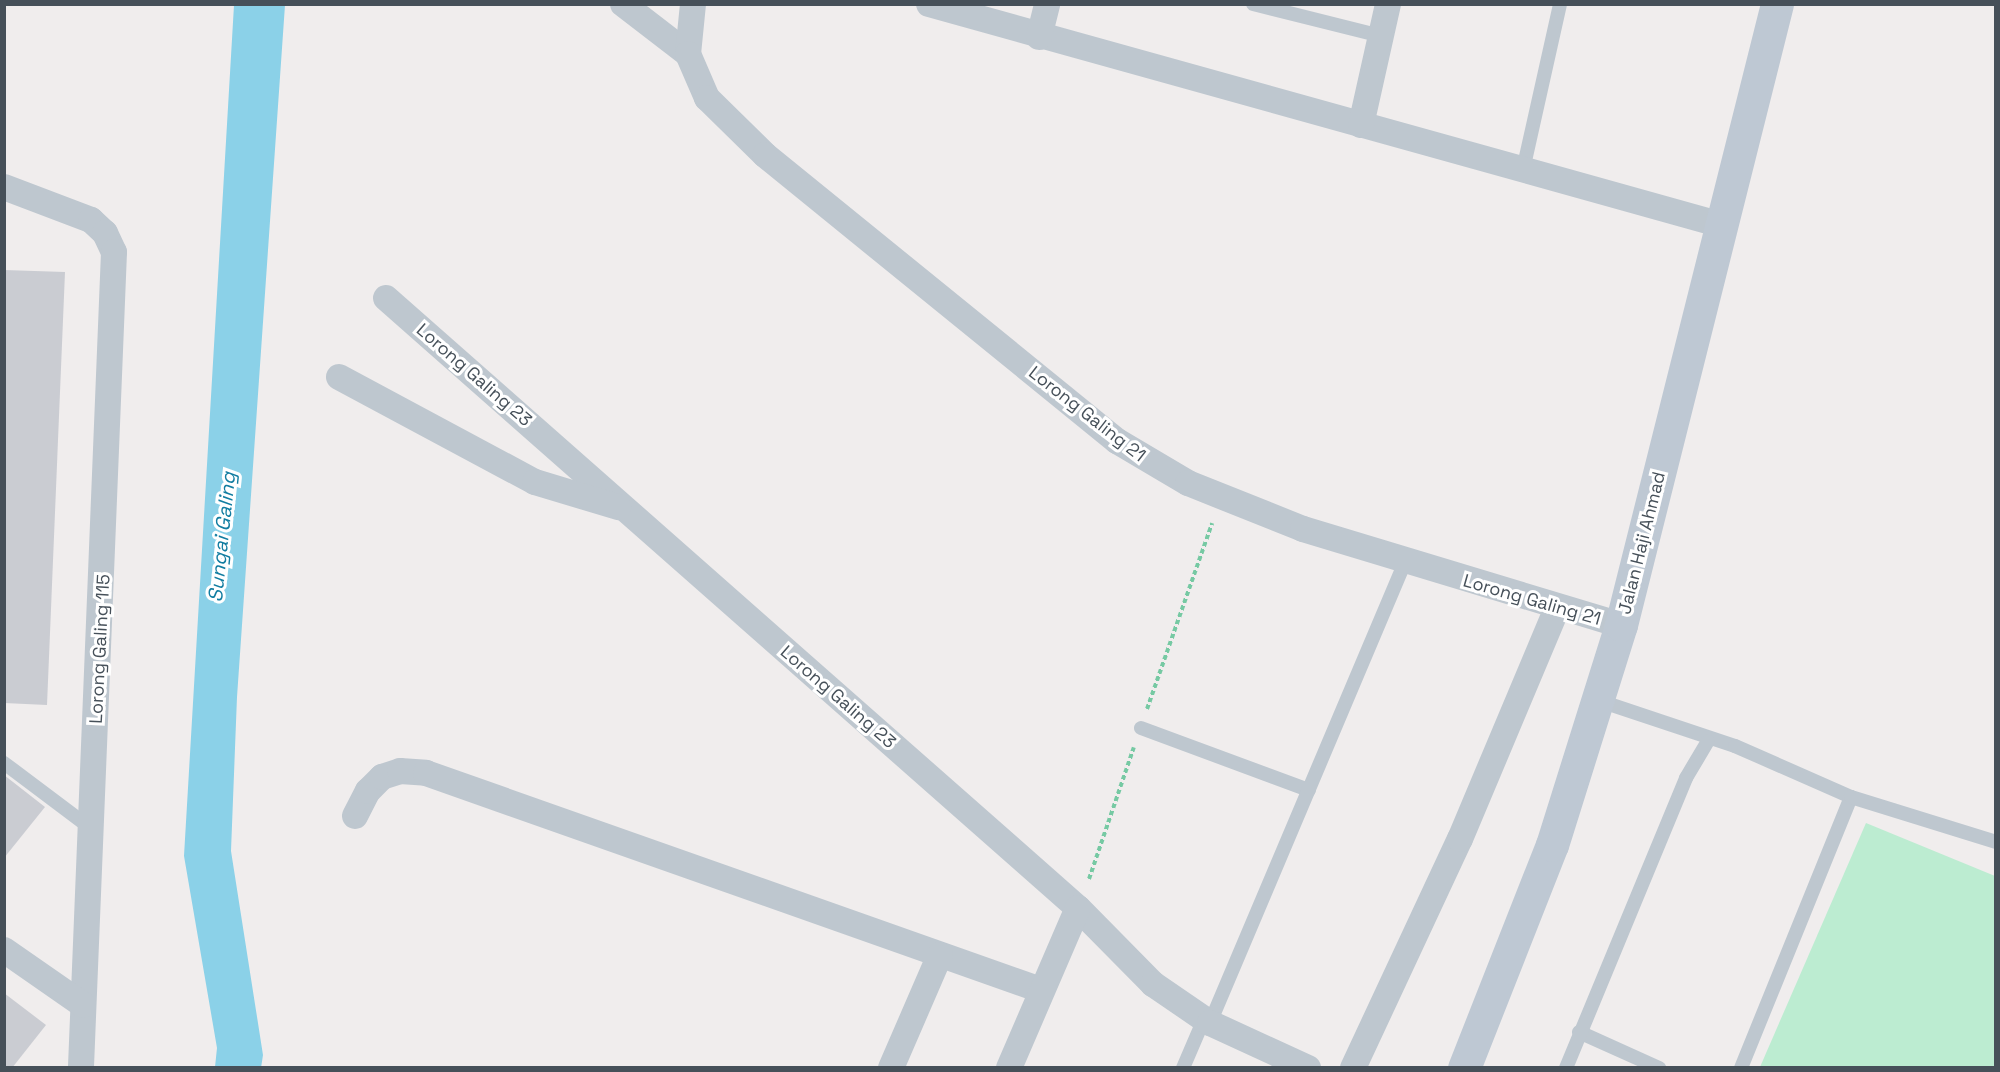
<!DOCTYPE html>
<style>
body{margin:0}
#map{position:relative;width:2000px;height:1072px;overflow:hidden;background:#f0eded;font-family:"Space Grotesk",sans-serif}
div>[style]{position:absolute}
[style*='--x']{left:calc(var(--x)*1px);top:calc(var(--y)*1px);width:calc(var(--w)*1px);rotate:calc(var(--a)*1deg)}
.green>*{inset:0;background:#bcecd1}
.water>*{inset:0;background:#8bd1e8}
.building>*{inset:0;background:#caccd2}
.path>*{height:4px;margin-top:-2px;transform-origin:0;background:repeating-linear-gradient(90deg,#76c9a3 0 4.5px,transparent 0 7.5px)}
.lane>*{height:14px;margin:-7px;padding:0 7px;transform-origin:7px;border-radius:7px;background:#bec7cf}
.street>*{height:26px;margin:-13px;padding:0 13px;transform-origin:13px;border-radius:13px;background:#bec7cf}
.secondary>*{height:33px;margin:-16.5px;padding:0 16.5px;transform-origin:16.5px;border-radius:16.5px;background:#bec8d3}
span{translate:-50% -50%;white-space:nowrap;text-align:center;line-height:1.15;-webkit-text-stroke:6px #fff;paint-order:stroke}
.street-label{font-size:18px;color:#465059}
.water-label{font-size:20px;color:#127da1;font-style:italic}
.frame{position:absolute;inset:0;border:6px solid #465059;pointer-events:none}
</style>
<div id="map">
<div class="green">
<i style="clip-path:polygon(1866px 823px,1995px 876px,1995px 1067px,1760px 1067px)"></i>
</div>
<div class="water">
<i style="clip-path:polygon(234px 5px,285px 5px,237px 697px,231px 851px,263px 1055px,261px 1068px,215px 1067px,217px 1048px,184px 856px)"></i>
</div>
<div class="building">
<i style="clip-path:polygon(4px 270px,65px 272px,47px 705px,4px 703px)"></i>
<i style="clip-path:polygon(4px 775px,45px 807px,4px 858px)"></i>
<i style="clip-path:polygon(4px 993px,46px 1025px,12px 1068px,4px 1068px)"></i>
</div>
<div class="path">
<i style="--x:1147;--y:709;--w:197;--a:-70.7"></i>
<i style="--x:1089;--y:879;--w:139;--a:-71.2"></i>
</div>
<div class="lane">
<i style="--x:1253;--y:4;--w:132;--a:14"></i>
<i style="--x:1523;--y:170;--w:170;--a:-77.4"></i>
<i style="--x:1597;--y:700;--w:145;--a:18.4"></i>
<i style="--x:1735;--y:746;--w:127;--a:23.7"></i>
<i style="--x:1851;--y:797;--w:292;--a:112.1"></i>
<i style="--x:1141;--y:728;--w:179;--a:20.3"></i>
<i style="--x:4;--y:763;--w:110;--a:36.9"></i>
<i style="--x:1851;--y:797;--w:152;--a:17.2"></i>
<i style="--x:1210;--y:1023;--w:501;--a:-67.07"></i>
<i style="--x:1579;--y:1032;--w:88;--a:24.2"></i>
<i style="--x:1183;--y:1068;--w:53;--a:-66.8"></i>
<i style="--x:1566;--y:1068;--w:314;--a:-67.5"></i>
<i style="--x:1686;--y:778;--w:43;--a:-59.3"></i>
</div>
<div class="street">
<i style="--x:623;--y:4;--w:82;--a:37.6"></i>
<i style="--x:693;--y:4;--w:50;--a:95.7"></i>
<i style="--x:688;--y:54;--w:48;--a:66.6"></i>
<i style="--x:707;--y:98;--w:81;--a:44.5"></i>
<i style="--x:765;--y:155;--w:454;--a:39.1"></i>
<i style="--x:1117;--y:441;--w:82;--a:30.6"></i>
<i style="--x:1188;--y:483;--w:124;--a:21.8"></i>
<i style="--x:1303;--y:529;--w:332;--a:16.8"></i>
<i style="--x:929;--y:4;--w:823;--a:15.57"></i>
<i style="--x:1039;--y:37;--w:34;--a:-76"></i>
<i style="--x:1361;--y:125;--w:124;--a:-77.4"></i>
<i style="--x:4;--y:187;--w:93;--a:20.8"></i>
<i style="--x:91;--y:220;--w:19;--a:43"></i>
<i style="--x:105;--y:233;--w:21;--a:65"></i>
<i style="--x:114;--y:252;--w:817;--a:92.32"></i>
<i style="--x:386;--y:298;--w:922;--a:41.4"></i>
<i style="--x:1078;--y:908;--w:107;--a:45.4"></i>
<i style="--x:1153;--y:984;--w:69;--a:34.4"></i>
<i style="--x:1210;--y:1023;--w:108;--a:24.7"></i>
<i style="--x:339;--y:377;--w:222;--a:28.2"></i>
<i style="--x:535;--y:482;--w:87;--a:16.8"></i>
<i style="--x:355;--y:816;--w:28;--a:-63"></i>
<i style="--x:368;--y:791;--w:20;--a:-45"></i>
<i style="--x:382;--y:777;--w:19;--a:-18"></i>
<i style="--x:400;--y:771;--w:26;--a:4"></i>
<i style="--x:426;--y:773;--w:652;--a:19.44"></i>
<i style="--x:4;--y:950;--w:96;--a:34.8"></i>
<i style="--x:891;--y:1068;--w:123;--a:-66.6"></i>
<i style="--x:1009;--y:1068;--w:174;--a:-66.7"></i>
<i style="--x:1353;--y:1068;--w:253;--a:-65"></i>
<i style="--x:1460;--y:839;--w:251;--a:-67.2"></i>
</div>
<div class="secondary">
<i style="--x:1464;--y:1068;--w:240;--a:-68.5"></i>
<i style="--x:1552;--y:845;--w:231;--a:-72.6"></i>
<i style="--x:1621;--y:625;--w:640;--a:-75.9"></i>
</div>
<div class="street-label">
<span style="left:474px;top:375px;rotate:41deg">Lorong Galing 23</span>
<span style="left:1087px;top:414px;rotate:38deg">Lorong Galing 21</span>
<span style="left:1642px;top:543px;rotate:-76deg">Jalan Haji Ahmad</span>
<span style="left:1532px;top:600px;rotate:16deg">Lorong Galing 21</span>
<span style="left:100px;top:649px;rotate:-87deg">Lorong Galing 115</span>
<span style="left:838px;top:697px;rotate:41deg">Lorong Galing 23</span>
</div>
<div class="water-label">
<span style="left:222px;top:537px;rotate:-84deg">Sungai Galing</span>
</div>
<div class="frame"></div>
</div>
